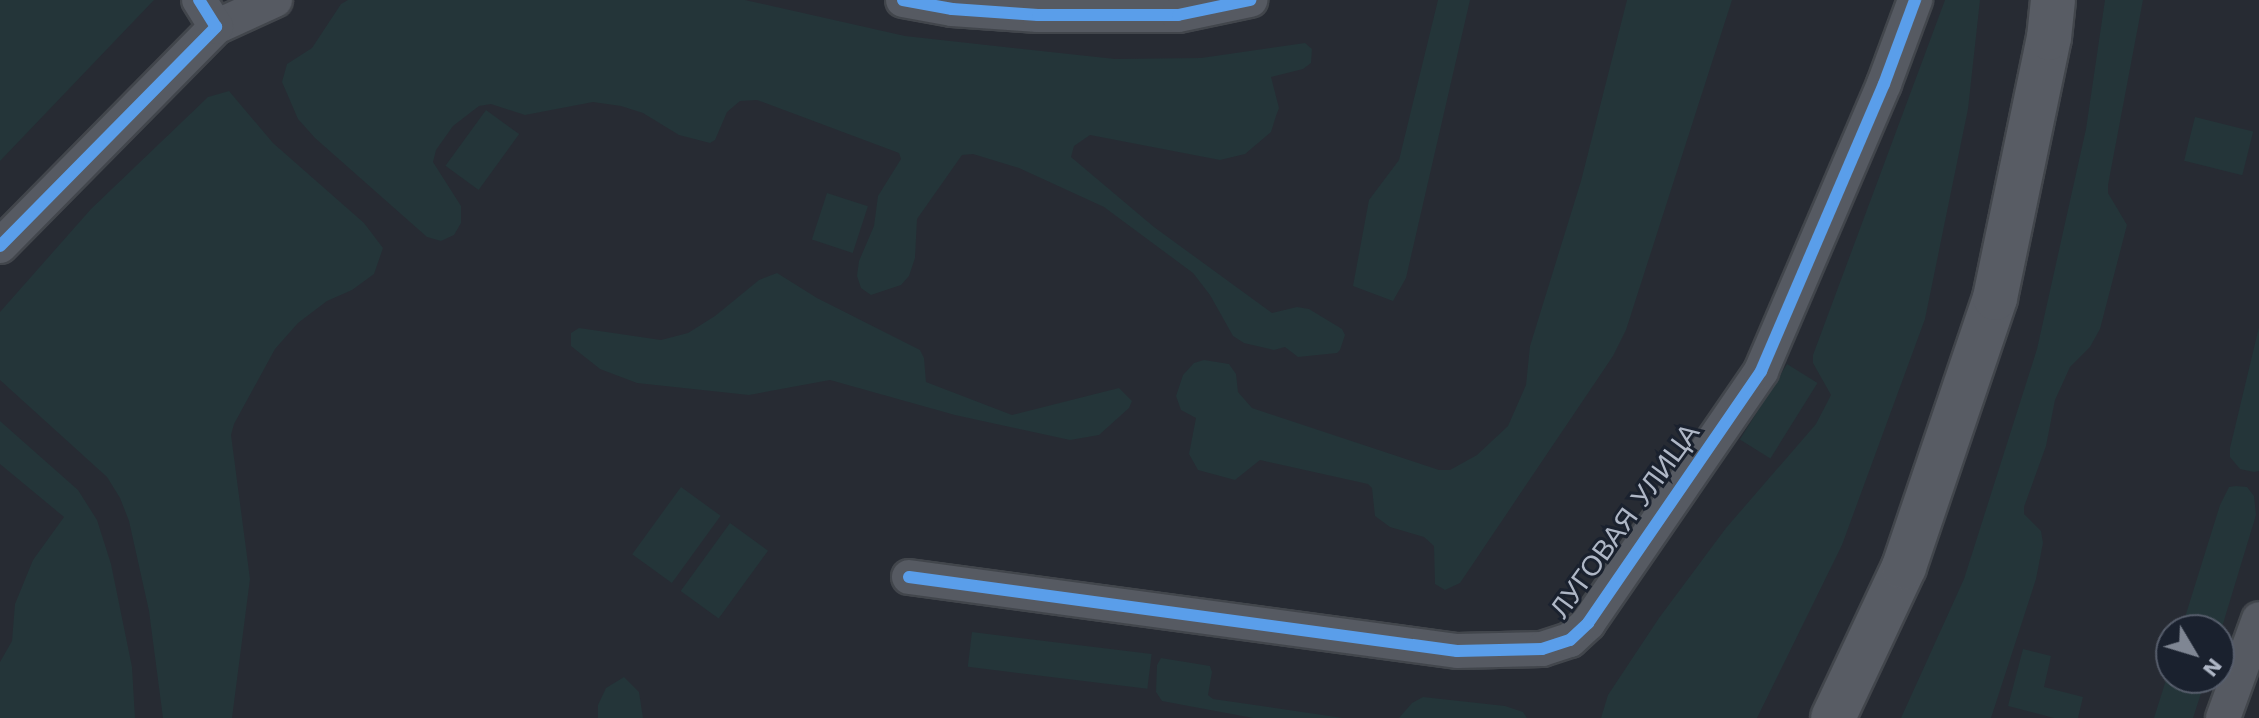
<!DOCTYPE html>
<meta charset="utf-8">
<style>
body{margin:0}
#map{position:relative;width:2259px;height:718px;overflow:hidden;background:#272b33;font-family:"Work Sans",sans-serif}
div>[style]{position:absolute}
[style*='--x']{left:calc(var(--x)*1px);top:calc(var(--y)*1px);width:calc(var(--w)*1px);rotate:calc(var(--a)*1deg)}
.green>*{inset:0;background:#243539;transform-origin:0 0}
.roads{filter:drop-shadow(2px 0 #42464c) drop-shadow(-2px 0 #42464c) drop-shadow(0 2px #42464c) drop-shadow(0 -2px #42464c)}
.street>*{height:34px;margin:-17px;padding:0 17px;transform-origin:17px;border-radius:17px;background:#565a62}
.primary>*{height:44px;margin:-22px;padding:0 22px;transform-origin:22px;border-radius:22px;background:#585c64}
.cycleway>*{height:12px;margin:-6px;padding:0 6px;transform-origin:6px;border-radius:6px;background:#5a9eea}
span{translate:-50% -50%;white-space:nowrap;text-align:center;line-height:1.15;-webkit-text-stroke:6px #1a212e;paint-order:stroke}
.street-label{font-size:28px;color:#afb7c6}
.north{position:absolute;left:2155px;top:614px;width:80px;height:80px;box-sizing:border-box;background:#1a212e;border:2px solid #565d6b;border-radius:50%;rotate:128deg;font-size:22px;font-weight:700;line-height:32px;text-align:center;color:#afb7c6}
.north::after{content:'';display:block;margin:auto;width:28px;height:36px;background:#7f8693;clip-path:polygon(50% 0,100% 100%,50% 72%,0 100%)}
</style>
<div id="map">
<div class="green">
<i style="clip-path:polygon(0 0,154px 0,0 161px)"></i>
<i style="clip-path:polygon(348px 0,745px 0,905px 36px,1115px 59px,1201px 58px,1305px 43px,1312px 49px,1311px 63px,1303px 69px,1271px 77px,1279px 108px,1276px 116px,1271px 132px,1245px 154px,1220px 160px,1090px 135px,1074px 146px,1071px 157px,1154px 227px,1272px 313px,1297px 307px,1309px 309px,1342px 329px,1345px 335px,1340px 350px,1337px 353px,1298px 357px,1285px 347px,1274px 350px,1244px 343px,1233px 336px,1210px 295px,1193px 273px,1104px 207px,1019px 168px,973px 154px,962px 155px,917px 219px,915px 258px,909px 276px,901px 285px,871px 295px,861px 288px,857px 276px,859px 261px,874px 226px,878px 196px,901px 159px,899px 153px,757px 100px,740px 101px,727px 112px,715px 140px,710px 143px,679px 135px,643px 113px,621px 106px,593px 102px,525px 115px,491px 104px,479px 106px,453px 126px,436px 150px,433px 162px,461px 206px,461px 223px,454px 235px,441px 241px,427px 237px,315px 138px,298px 119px,282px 82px,287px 64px,312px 48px,341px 4px)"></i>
<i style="clip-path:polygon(1438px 0,1470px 0,1406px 278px,1393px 301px,1353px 286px,1369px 200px,1399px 160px)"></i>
<i style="clip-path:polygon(1627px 0,1732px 0,1626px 330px,1613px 356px,1460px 583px,1445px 590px,1435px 584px,1434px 546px,1424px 537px,1390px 527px,1375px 516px,1372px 488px,1368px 484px,1260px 460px,1235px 480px,1198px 470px,1189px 454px,1196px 418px,1181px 410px,1176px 396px,1183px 375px,1194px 363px,1204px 360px,1229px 364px,1236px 374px,1238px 392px,1252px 408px,1439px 470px,1450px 470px,1477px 455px,1508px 426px,1526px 385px,1530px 346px,1581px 181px)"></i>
<i style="clip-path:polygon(1945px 0,1980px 0,1968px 109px,1925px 319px,1842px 545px,1757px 718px,1601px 718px,1608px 695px,1659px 618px,1726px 528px,1816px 424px,1831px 395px,1813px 363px,1813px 355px)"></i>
<i style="clip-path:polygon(2105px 0,2143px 0,2108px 185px,2108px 193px,2127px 225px,2100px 329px,2090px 347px,2070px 367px,2055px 400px,2046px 446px,2024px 507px,2024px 514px,2041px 531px,2043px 543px,2036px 579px,1991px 718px,1901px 718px,1964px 579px,2037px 349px,2086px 129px)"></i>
<i style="clip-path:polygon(229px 91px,273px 143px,364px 223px,383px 248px,374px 274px,352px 290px,327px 301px,298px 323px,275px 349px,234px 424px,231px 435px,250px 579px,232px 718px,163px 718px,149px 611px,129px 521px,120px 498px,107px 477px,0 380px,0 312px,91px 209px,208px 97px)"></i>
<i style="left:486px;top:110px;width:41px;height:69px;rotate:36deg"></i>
<i style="left:2195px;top:117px;width:60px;height:45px;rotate:14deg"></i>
<i style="left:827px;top:193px;width:43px;height:49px;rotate:18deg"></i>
<i style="clip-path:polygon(777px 273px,817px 298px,920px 350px,924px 358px,926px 382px,1012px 415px,1119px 388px,1132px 401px,1129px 408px,1099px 435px,1070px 440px,955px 415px,830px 380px,749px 395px,637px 383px,600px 369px,571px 346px,571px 333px,579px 328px,661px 340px,688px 333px,715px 316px,759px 280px)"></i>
<i style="clip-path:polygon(2259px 327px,2259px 471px,2254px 472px,2240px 469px,2230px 457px,2230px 448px)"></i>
<i style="left:1787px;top:364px;width:36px;height:89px;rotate:32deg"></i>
<i style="clip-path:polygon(0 421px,78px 490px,97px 520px,111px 564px,132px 667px,135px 718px,0 718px,0 662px,12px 641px,15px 604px,33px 560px,64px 517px,0 464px)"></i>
<i style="clip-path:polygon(2236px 486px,2247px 487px,2254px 496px,2256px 515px,2219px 637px,2219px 630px,2181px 630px,2220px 505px,2229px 487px)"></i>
<i style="left:681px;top:487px;width:49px;height:83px;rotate:36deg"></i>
<i style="left:730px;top:523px;width:47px;height:84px;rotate:36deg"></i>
<i style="left:972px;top:632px;width:181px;height:35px;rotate:7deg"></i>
<i style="clip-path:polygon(2023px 649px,2051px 656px,2044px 687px,2083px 697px,2078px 718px,2054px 718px,2008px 706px)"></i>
<i style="clip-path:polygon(1161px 658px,1210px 666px,1212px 672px,1208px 695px,1213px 699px,1343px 718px,1253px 718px,1162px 701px,1156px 692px,1157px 665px)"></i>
<i style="clip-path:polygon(2171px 664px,2171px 678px,2206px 678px,2193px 718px,2154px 718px)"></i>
<i style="clip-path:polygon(624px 677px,639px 692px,643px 718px,598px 718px,598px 705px,606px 688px)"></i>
<i style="clip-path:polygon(1423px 697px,1505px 706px,1523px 712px,1527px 718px,1399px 718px,1412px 703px)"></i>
</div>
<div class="roads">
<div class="street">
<i style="--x:903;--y:0;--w:50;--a:10.4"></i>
<i style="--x:952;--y:9;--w:86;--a:4"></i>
<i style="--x:1038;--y:15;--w:140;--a:0"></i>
<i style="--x:1178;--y:15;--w:74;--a:-11.8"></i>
<i style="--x:216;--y:27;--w:65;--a:-24.6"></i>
<i style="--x:0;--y:246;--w:308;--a:-45.4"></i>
<i style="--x:216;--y:27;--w:32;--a:-122"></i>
<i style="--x:909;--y:577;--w:553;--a:7.69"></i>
<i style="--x:1457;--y:651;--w:85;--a:-1.3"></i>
<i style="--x:1542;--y:649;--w:29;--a:-18"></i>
<i style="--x:1570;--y:640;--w:25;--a:-43"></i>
<i style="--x:1588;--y:623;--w:306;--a:-55.5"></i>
<i style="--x:1761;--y:371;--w:312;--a:-66.8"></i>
<i style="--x:1884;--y:84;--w:90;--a:-69.7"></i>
<i style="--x:2223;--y:718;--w:105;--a:-70"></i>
</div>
<div class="primary">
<i style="--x:1833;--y:718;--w:167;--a:-64.8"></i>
<i style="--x:1904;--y:567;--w:284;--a:-71.3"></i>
<i style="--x:1995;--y:298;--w:266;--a:-78.3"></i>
<i style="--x:2049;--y:38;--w:38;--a:-84"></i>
</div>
</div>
<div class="cycleway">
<i style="--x:903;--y:0;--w:50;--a:10.4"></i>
<i style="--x:952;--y:9;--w:86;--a:4"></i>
<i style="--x:1038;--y:15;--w:140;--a:0"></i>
<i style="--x:1178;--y:15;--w:74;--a:-11.8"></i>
<i style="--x:0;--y:246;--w:308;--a:-45.4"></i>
<i style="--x:216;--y:27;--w:32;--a:-122"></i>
<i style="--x:909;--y:577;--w:553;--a:7.69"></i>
<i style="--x:1457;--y:651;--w:85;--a:-1.3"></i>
<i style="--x:1542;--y:649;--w:29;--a:-18"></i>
<i style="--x:1570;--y:640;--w:25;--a:-43"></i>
<i style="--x:1588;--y:623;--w:306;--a:-55.5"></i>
<i style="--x:1761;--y:371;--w:312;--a:-66.8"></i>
<i style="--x:1884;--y:84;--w:90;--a:-69.7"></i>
</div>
<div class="street-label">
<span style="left:1625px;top:521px;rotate:-54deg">ЛУГОВАЯ УЛИЦА</span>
</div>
<div class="north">N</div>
</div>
